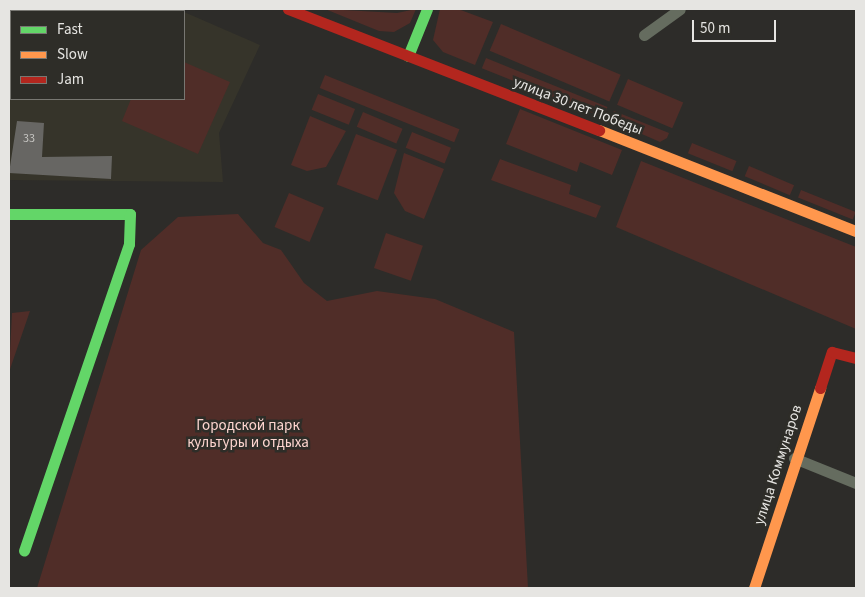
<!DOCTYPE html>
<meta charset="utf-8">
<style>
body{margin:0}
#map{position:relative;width:865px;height:597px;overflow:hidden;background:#2d2c29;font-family:"Source Sans 3",sans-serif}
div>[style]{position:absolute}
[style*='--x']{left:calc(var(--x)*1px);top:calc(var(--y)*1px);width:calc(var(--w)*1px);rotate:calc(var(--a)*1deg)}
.built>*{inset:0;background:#36342a}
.green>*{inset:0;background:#502d28;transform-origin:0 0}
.building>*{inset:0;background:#676663}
.street>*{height:11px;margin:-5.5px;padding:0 5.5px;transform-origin:5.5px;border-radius:5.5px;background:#656c5f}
.fast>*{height:11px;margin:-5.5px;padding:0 5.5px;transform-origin:5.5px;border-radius:5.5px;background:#63d668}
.slow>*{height:11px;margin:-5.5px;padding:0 5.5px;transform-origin:5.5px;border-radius:5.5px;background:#ff974d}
.jam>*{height:11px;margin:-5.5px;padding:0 5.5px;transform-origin:5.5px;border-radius:5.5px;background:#b3261e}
span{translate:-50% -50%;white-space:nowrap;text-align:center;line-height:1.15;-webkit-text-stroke:5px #2e2d28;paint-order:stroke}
.number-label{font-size:12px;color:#c6c5c2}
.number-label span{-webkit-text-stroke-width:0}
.street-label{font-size:15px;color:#e6e5e2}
.park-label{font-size:15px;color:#fdd5cf}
.frame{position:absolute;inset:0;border:10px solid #e6e5e2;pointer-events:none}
.legend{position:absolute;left:10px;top:10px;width:175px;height:90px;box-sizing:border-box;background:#2e2d28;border:1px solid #787772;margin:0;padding:6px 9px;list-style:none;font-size:15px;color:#e6e5e2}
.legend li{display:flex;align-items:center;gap:10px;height:25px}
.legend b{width:25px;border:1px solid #787772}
.scale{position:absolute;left:692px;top:20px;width:84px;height:22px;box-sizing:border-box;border:2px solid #e6e5e2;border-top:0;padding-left:6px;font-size:15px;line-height:18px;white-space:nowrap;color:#e6e5e2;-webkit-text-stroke:4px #2e2d28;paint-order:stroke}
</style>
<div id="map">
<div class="built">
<i style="clip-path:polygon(9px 9px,183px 11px,11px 11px,11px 99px,184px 99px,184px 12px,260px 45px,219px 133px,223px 182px,9px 180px)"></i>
</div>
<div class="green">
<i style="clip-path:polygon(325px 9px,397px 13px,416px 9px,410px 23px,394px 32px,379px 31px)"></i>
<i style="clip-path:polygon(440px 9px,458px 9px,493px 22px,475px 65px,443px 52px,433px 40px)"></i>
<i style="left:501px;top:24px;width:130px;height:29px;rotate:23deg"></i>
<i style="left:486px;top:58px;width:131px;height:11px;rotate:22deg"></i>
<i style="clip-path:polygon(184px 62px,230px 82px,198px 154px,122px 121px,131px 99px,184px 99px)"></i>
<i style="left:325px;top:75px;width:145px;height:14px;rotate:22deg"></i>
<i style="left:628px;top:79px;width:60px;height:28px;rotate:23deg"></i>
<i style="left:318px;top:94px;width:40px;height:17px;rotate:22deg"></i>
<i style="clip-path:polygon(520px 109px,622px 150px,612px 175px,580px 162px,577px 172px,506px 144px)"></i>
<i style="clip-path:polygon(614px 111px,669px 133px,667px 138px,660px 142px,610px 120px)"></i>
<i style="left:363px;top:112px;width:43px;height:16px;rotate:23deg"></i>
<i style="clip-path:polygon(310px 116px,346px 131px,326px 167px,307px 171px,291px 165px)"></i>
<i style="left:412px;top:132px;width:42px;height:17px;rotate:22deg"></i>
<i style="left:356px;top:134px;width:44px;height:54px;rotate:21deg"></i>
<i style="left:692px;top:143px;width:48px;height:11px;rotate:22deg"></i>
<i style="clip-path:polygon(404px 153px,444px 169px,424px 219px,405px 211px,394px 193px)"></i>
<i style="clip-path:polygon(500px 159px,571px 185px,569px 194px,601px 206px,596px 218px,491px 180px)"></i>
<i style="clip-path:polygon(641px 161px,856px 247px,856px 329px,616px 227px)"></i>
<i style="left:749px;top:166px;width:49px;height:11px;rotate:23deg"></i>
<i style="left:801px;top:190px;width:59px;height:8px;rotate:22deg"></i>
<i style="left:289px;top:193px;width:38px;height:37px;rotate:23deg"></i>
<i style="clip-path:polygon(238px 214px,263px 243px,281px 250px,304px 283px,327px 301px,377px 291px,435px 299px,514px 332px,528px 588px,37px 588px,141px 250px,178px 217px)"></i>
<i style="left:386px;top:233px;width:39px;height:37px;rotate:19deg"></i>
<i style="clip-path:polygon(30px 311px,9px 372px,12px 313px)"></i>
</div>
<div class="building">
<i style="clip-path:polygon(17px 121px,44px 123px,42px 157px,112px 156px,111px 179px,9px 173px)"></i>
</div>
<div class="street">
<i style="--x:644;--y:35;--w:44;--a:-35.8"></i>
<i style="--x:794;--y:458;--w:67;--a:22"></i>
</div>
<div class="fast">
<i style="--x:408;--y:56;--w:51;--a:-68"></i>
<i style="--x:9;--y:214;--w:121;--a:0"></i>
<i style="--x:130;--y:214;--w:30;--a:92"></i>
<i style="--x:129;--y:244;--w:324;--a:108.9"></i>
</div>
<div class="slow">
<i style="--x:599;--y:130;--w:276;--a:21.5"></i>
<i style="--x:754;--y:588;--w:211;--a:-71.7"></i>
</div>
<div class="jam">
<i style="--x:288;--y:9;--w:334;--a:21.3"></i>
<i style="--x:820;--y:388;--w:38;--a:-72"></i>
<i style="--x:832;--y:352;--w:25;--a:14"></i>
</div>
<div class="number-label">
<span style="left:29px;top:139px">33</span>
</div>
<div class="street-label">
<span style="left:578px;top:106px;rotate:21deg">улица 30 лет Победы</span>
<span style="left:778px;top:465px;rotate:-72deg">улица Коммунаров</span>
</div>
<div class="park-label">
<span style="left:248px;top:434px">Городской парк<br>культуры и отдыха</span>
</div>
<div class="frame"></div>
<ul class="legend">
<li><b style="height:6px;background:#63d668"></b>Fast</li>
<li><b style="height:6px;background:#ff974d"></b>Slow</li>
<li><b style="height:6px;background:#b3261e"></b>Jam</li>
</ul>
<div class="scale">50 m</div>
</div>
